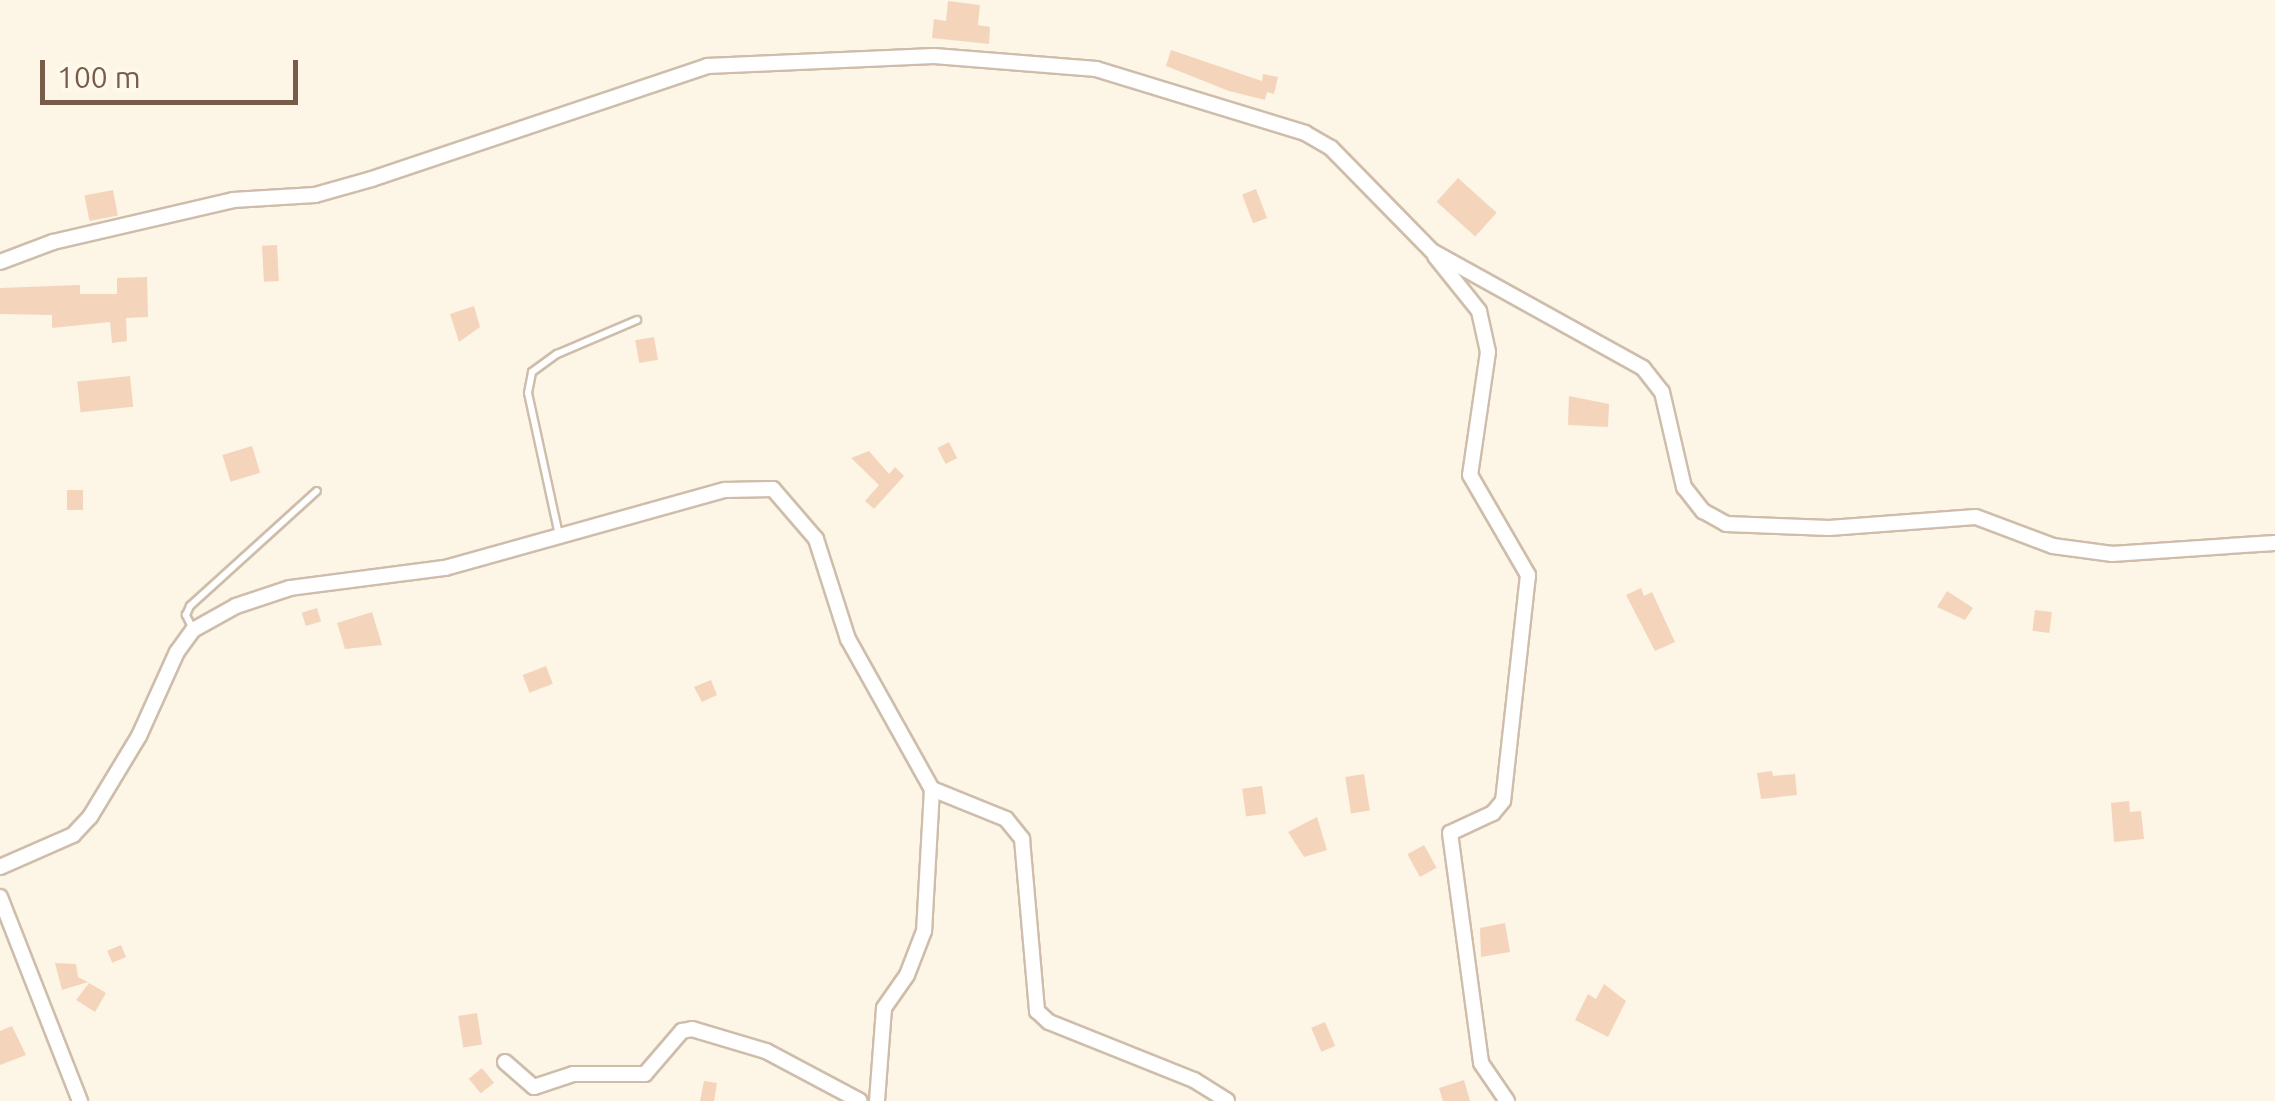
<!DOCTYPE html>
<style>
body{margin:0}
#map{position:relative;width:2275px;height:1101px;overflow:hidden;background:#fdf5e5;font-family:Ubuntu,sans-serif}
div>[style]{position:absolute}
[style*='--x']{left:calc(var(--x)*1px);top:calc(var(--y)*1px);width:calc(var(--w)*1px);rotate:calc(var(--a)*1deg)}
.building>*{inset:0;background:#f4d5bc;transform-origin:0 0}
.roads{filter:drop-shadow(2px 0 #cfbdab) drop-shadow(-2px 0 #cfbdab) drop-shadow(0 2px #cfbdab) drop-shadow(0 -2px #cfbdab)}
.service>*{height:6px;margin:-3px;padding:0 3px;transform-origin:3px;border-radius:3px;background:#fff}
.minor>*{height:14px;margin:-7px;padding:0 7px;transform-origin:7px;border-radius:7px;background:#fff}
span{translate:-50% -50%;white-space:nowrap;text-align:center;line-height:1.15;-webkit-text-stroke:9px #fff9ec;paint-order:stroke}
.scale{position:absolute;left:40px;top:60px;width:258px;height:45px;box-sizing:border-box;border:5px solid #775c49;border-top:0;padding-left:12px;font-size:30px;line-height:35px;white-space:nowrap;color:#775c49;-webkit-text-stroke:8px #fff9ec;paint-order:stroke}
</style>
<div id="map">
<div class="building">
<i style="clip-path:polygon(948px 1px,980px 5px,978px 25px,990px 27px,989px 44px,932px 38px,934px 19px,946px 21px)"></i>
<i style="clip-path:polygon(1171px 50px,1262px 81px,1263px 74px,1278px 77px,1274px 94px,1267px 92px,1265px 100px,1229px 91px,1166px 66px)"></i>
<i style="left:1458px;top:178px;width:52px;height:32px;rotate:42deg"></i>
<i style="left:1256px;top:189px;width:31px;height:15px;rotate:69deg"></i>
<i style="left:113px;top:190px;width:26px;height:29px;rotate:79deg"></i>
<i style="left:277px;top:245px;width:36px;height:15px;rotate:87deg"></i>
<i style="clip-path:polygon(147px 277px,148px 317px,126px 318px,127px 341px,112px 343px,110px 322px,52px 328px,52px 315px,0 314px,0 288px,80px 285px,80px 294px,117px 294px,117px 278px)"></i>
<i style="clip-path:polygon(474px 306px,480px 327px,459px 342px,450px 314px)"></i>
<i style="left:654px;top:337px;width:23px;height:19px;rotate:80deg"></i>
<i style="left:130px;top:376px;width:31px;height:53px;rotate:84deg"></i>
<i style="clip-path:polygon(1569px 396px,1609px 404px,1608px 427px,1568px 425px)"></i>
<i style="left:949px;top:442px;width:18px;height:13px;rotate:63deg"></i>
<i style="left:252px;top:446px;width:28px;height:31px;rotate:73deg"></i>
<i style="clip-path:polygon(869px 451px,889px 474px,895px 467px,904px 476px,874px 509px,865px 501px,879px 485px,851px 458px)"></i>
<i style="left:67px;top:490px;width:16px;height:20px"></i>
<i style="clip-path:polygon(1641px 588px,1644px 596px,1652px 592px,1675px 642px,1655px 651px,1626px 595px)"></i>
<i style="clip-path:polygon(1947px 591px,1973px 608px,1965px 620px,1937px 607px)"></i>
<i style="left:317px;top:608px;width:14px;height:16px;rotate:73deg"></i>
<i style="left:2035px;top:610px;width:17px;height:21px;rotate:7deg"></i>
<i style="clip-path:polygon(372px 612px,382px 645px,345px 649px,337px 623px)"></i>
<i style="left:546px;top:666px;width:19px;height:25px;rotate:69deg"></i>
<i style="clip-path:polygon(711px 680px,717px 695px,702px 702px,694px 687px)"></i>
<i style="clip-path:polygon(1772px 771px,1773px 776px,1795px 774px,1797px 795px,1761px 799px,1757px 773px)"></i>
<i style="left:1364px;top:774px;width:37px;height:19px;rotate:81deg"></i>
<i style="left:1262px;top:786px;width:28px;height:20px;rotate:82deg"></i>
<i style="clip-path:polygon(2129px 801px,2130px 812px,2141px 811px,2144px 839px,2114px 842px,2111px 803px)"></i>
<i style="clip-path:polygon(1317px 817px,1327px 850px,1304px 857px,1288px 832px)"></i>
<i style="left:1424px;top:845px;width:26px;height:19px;rotate:61deg"></i>
<i style="clip-path:polygon(1505px 923px,1510px 952px,1481px 957px,1480px 928px)"></i>
<i style="left:121px;top:945px;width:13px;height:15px;rotate:67deg"></i>
<i style="clip-path:polygon(55px 963px,76px 964px,78px 977px,88px 982px,62px 990px)"></i>
<i style="clip-path:polygon(89px 983px,106px 993px,95px 1012px,76px 1000px)"></i>
<i style="clip-path:polygon(1604px 984px,1626px 1001px,1608px 1037px,1575px 1020px,1588px 994px,1596px 999px)"></i>
<i style="left:477px;top:1013px;width:32px;height:19px;rotate:81deg"></i>
<i style="left:1325px;top:1022px;width:26px;height:15px;rotate:67deg"></i>
<i style="clip-path:polygon(12px 1026px,26px 1055px,0 1065px,0 1031px)"></i>
<i style="left:482px;top:1068px;width:19px;height:17px;rotate:51deg"></i>
<i style="clip-path:polygon(1464px 1080px,1470px 1101px,1443px 1101px,1439px 1088px)"></i>
<i style="clip-path:polygon(704px 1081px,717px 1083px,714px 1101px,700px 1101px)"></i>
</div>
<div class="roads">
<div class="service">
<i style="--x:559;--y:535;--w:145;--a:-102.3"></i>
<i style="--x:528;--y:393;--w:21;--a:-79"></i>
<i style="--x:532;--y:372;--w:31;--a:-36"></i>
<i style="--x:557;--y:354;--w:87;--a:-23"></i>
<i style="--x:193;--y:629;--w:16;--a:-117"></i>
<i style="--x:186;--y:615;--w:10;--a:-66"></i>
<i style="--x:190;--y:606;--w:171;--a:-42.2"></i>
</div>
<div class="minor">
<i style="--x:1435;--y:256;--w:70;--a:51.3"></i>
<i style="--x:1479;--y:311;--w:42;--a:77.6"></i>
<i style="--x:1488;--y:352;--w:124;--a:98.3"></i>
<i style="--x:1470;--y:475;--w:116;--a:59.9"></i>
<i style="--x:1528;--y:575;--w:227;--a:96.3"></i>
<i style="--x:1503;--y:801;--w:16;--a:130"></i>
<i style="--x:1493;--y:813;--w:47;--a:155.1"></i>
<i style="--x:1450;--y:833;--w:232;--a:82.3"></i>
<i style="--x:1481;--y:1063;--w:46;--a:55.6"></i>
<i style="--x:0;--y:262;--w:57;--a:-20.7"></i>
<i style="--x:53;--y:242;--w:185;--a:-13.1"></i>
<i style="--x:233;--y:200;--w:82;--a:-3.5"></i>
<i style="--x:315;--y:195;--w:59;--a:-15.7"></i>
<i style="--x:372;--y:179;--w:354;--a:-18.6"></i>
<i style="--x:707;--y:66;--w:227;--a:-2.5"></i>
<i style="--x:934;--y:56;--w:163;--a:4.6"></i>
<i style="--x:1096;--y:69;--w:219;--a:17"></i>
<i style="--x:1305;--y:133;--w:30;--a:30"></i>
<i style="--x:1331;--y:148;--w:144;--a:45.6"></i>
<i style="--x:1432;--y:251;--w:241;--a:29"></i>
<i style="--x:1643;--y:368;--w:31;--a:52"></i>
<i style="--x:1662;--y:392;--w:98;--a:77"></i>
<i style="--x:1684;--y:487;--w:31;--a:52"></i>
<i style="--x:1703;--y:511;--w:26;--a:29"></i>
<i style="--x:1726;--y:524;--w:103;--a:2.2"></i>
<i style="--x:1829;--y:528;--w:147;--a:-4.3"></i>
<i style="--x:1976;--y:517;--w:82;--a:20.6"></i>
<i style="--x:2053;--y:546;--w:60;--a:7.7"></i>
<i style="--x:2112;--y:554;--w:163;--a:-3.9"></i>
<i style="--x:932;--y:789;--w:80;--a:22.1"></i>
<i style="--x:1006;--y:819;--w:26;--a:51"></i>
<i style="--x:1022;--y:839;--w:173;--a:85"></i>
<i style="--x:1037;--y:1011;--w:16;--a:43"></i>
<i style="--x:1049;--y:1022;--w:156;--a:21.8"></i>
<i style="--x:1194;--y:1080;--w:39;--a:32"></i>
<i style="--x:0;--y:867;--w:80;--a:-23.7"></i>
<i style="--x:73;--y:835;--w:25;--a:-47"></i>
<i style="--x:90;--y:817;--w:95;--a:-58.8"></i>
<i style="--x:139;--y:736;--w:92;--a:-65.7"></i>
<i style="--x:177;--y:652;--w:27;--a:-54"></i>
<i style="--x:193;--y:630;--w:49;--a:-29.2"></i>
<i style="--x:236;--y:606;--w:57;--a:-18.4"></i>
<i style="--x:290;--y:588;--w:156;--a:-7.4"></i>
<i style="--x:445;--y:568;--w:291;--a:-15.6"></i>
<i style="--x:725;--y:490;--w:48;--a:-1.2"></i>
<i style="--x:773;--y:489;--w:66;--a:49.3"></i>
<i style="--x:816;--y:539;--w:105;--a:72.3"></i>
<i style="--x:848;--y:639;--w:172;--a:60.8"></i>
<i style="--x:932;--y:789;--w:142;--a:93.2"></i>
<i style="--x:924;--y:931;--w:47;--a:111.1"></i>
<i style="--x:907;--y:975;--w:40;--a:124.9"></i>
<i style="--x:884;--y:1008;--w:93;--a:94.3"></i>
<i style="--x:0;--y:897;--w:219;--a:68.6"></i>
<i style="--x:505;--y:1062;--w:38;--a:41"></i>
<i style="--x:534;--y:1087;--w:41;--a:-18.4"></i>
<i style="--x:573;--y:1074;--w:72;--a:0"></i>
<i style="--x:645;--y:1074;--w:57;--a:-49.3"></i>
<i style="--x:682;--y:1031;--w:10;--a:-11"></i>
<i style="--x:692;--y:1029;--w:77;--a:16.6"></i>
<i style="--x:766;--y:1051;--w:106;--a:28"></i>
</div>
</div>
<div class="scale">100 m</div>
</div>
